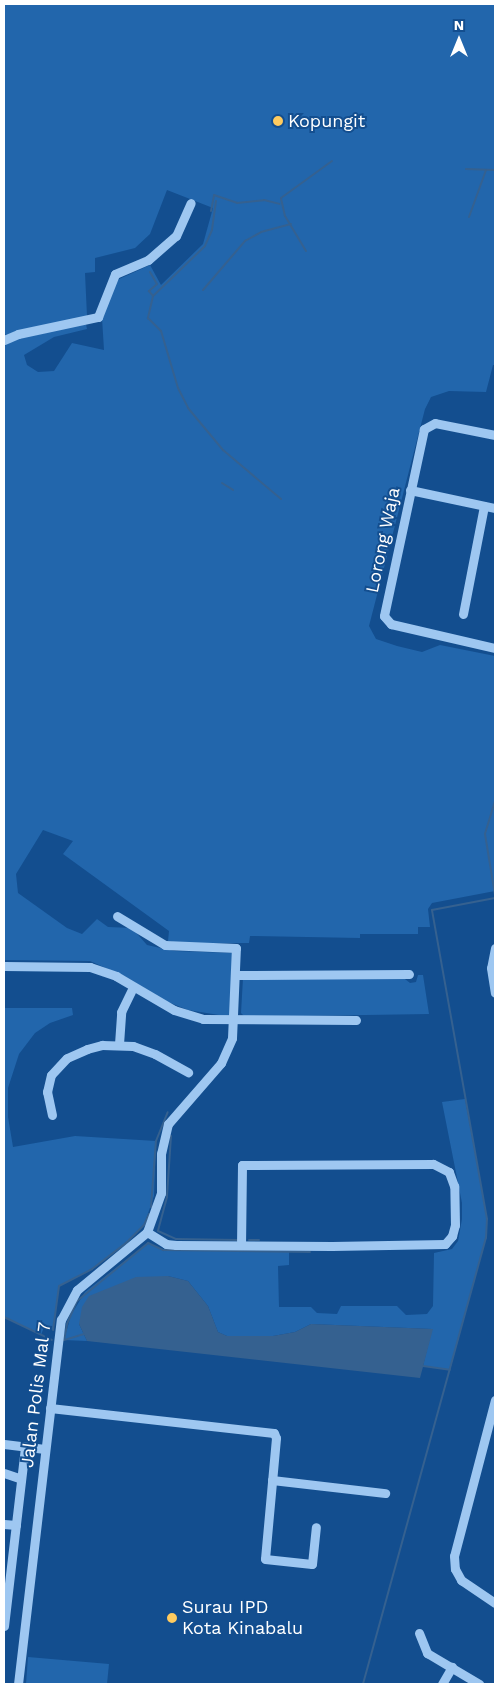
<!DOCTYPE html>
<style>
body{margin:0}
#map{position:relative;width:499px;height:1688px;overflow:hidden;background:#134e8f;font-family:"Work Sans",sans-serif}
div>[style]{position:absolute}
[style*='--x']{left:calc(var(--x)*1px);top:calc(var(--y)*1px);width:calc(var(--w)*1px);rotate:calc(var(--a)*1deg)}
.green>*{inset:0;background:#2266ac}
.water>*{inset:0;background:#356190}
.stream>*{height:2px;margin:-1px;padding:0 1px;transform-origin:1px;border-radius:1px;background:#356190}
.minor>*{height:9px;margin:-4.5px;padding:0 4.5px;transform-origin:4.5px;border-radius:4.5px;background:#9ec7f1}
.dots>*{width:14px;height:14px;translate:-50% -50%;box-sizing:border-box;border:2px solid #134e8f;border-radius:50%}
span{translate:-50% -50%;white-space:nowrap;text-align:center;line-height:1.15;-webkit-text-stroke:4px #134e8f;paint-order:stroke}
.poi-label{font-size:18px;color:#fff}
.left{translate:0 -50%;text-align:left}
.street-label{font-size:18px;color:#fff}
.frame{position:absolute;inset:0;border:5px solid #fff;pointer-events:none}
.north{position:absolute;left:434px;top:15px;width:50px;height:50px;-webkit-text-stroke:4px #134e8f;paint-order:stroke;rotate:0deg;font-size:14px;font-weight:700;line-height:20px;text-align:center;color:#fff}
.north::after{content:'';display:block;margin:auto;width:18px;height:22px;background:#fff;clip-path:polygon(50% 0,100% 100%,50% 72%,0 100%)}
</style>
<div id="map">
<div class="green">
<i style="clip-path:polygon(4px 4px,495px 4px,495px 365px,493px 365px,486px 392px,449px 391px,431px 397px,425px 409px,369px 626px,376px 639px,397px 646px,422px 652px,440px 645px,495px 656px,495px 891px,432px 903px,428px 909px,430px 927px,418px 927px,418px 934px,360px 934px,360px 938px,250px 936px,249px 943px,179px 943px,168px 941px,169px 931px,63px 854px,73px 841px,43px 830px,16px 874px,18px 893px,67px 928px,82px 934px,97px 919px,108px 927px,132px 928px,147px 945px,174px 951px,232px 953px,232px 1015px,225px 1016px,188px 1010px,168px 1002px,126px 977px,90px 961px,4px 960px,4px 346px,20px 337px,86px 324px,87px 329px,54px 337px,24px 355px,27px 365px,38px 372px,54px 371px,72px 343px,104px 350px,102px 318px,117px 280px,150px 265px,161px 285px,203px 244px,213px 208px,167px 190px,150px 234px,135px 248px,95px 258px,95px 272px,85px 273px,87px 316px,4px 335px)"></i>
<i style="clip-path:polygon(418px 975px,423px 975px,429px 1014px,245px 1017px,241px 1013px,243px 978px,405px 979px,410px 983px,416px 982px)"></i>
<i style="clip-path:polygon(4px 1008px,72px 1008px,73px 1015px,50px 1023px,35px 1033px,19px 1054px,8px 1088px,8px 1117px,13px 1147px,75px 1136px,156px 1141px,154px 1196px,144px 1225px,126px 1243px,92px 1269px,59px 1286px,53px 1330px,44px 1327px,41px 1335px,4px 1317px)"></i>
<i style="clip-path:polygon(465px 1099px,487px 1219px,486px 1238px,450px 1370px,423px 1366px,432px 1329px,311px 1324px,295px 1332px,273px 1336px,227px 1336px,218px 1332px,208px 1306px,188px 1281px,168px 1276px,79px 1324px,87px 1341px,64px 1340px,71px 1315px,85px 1292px,148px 1243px,163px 1250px,289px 1251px,289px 1265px,278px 1266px,279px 1307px,311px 1307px,317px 1313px,337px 1314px,341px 1306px,397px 1306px,406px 1315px,427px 1314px,433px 1306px,434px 1253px,452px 1249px,458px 1241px,462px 1219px,462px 1203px,442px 1102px)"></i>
<i style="clip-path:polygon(28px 1657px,109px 1664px,107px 1684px,26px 1684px)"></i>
</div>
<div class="water">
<i style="clip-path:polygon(168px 1276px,188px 1281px,208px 1306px,218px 1332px,227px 1336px,273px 1336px,295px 1332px,311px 1324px,433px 1329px,420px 1378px,87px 1341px,79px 1324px,82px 1307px,89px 1296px,136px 1277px)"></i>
</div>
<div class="stream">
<i style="--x:466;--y:169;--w:29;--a:2"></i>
<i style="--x:216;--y:201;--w:29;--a:98"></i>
<i style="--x:212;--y:230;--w:17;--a:114"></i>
<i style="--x:205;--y:246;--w:72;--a:136.1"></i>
<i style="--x:153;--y:296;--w:23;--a:103"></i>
<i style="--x:148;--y:318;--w:18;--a:45"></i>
<i style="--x:161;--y:331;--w:59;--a:73.4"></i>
<i style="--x:178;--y:388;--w:22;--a:63"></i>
<i style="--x:188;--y:408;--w:55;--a:50.2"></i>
<i style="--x:223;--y:450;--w:76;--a:40.2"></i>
<i style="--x:211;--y:211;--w:16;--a:-79"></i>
<i style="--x:214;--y:195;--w:24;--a:19"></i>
<i style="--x:237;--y:203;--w:27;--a:-6"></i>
<i style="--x:264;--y:200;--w:16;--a:14"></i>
<i style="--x:469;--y:217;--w:50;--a:-70.1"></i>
<i style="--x:306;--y:251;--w:41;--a:-121"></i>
<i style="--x:285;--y:216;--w:18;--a:-103"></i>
<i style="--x:281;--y:198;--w:63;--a:-36"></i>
<i style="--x:150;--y:272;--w:14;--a:60"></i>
<i style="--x:157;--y:284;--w:11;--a:139"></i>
<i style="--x:149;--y:291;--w:6;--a:51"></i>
<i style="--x:203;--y:290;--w:65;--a:-49.4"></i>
<i style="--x:245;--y:241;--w:18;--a:-29"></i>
<i style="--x:261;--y:232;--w:31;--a:-15"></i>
<i style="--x:222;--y:483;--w:13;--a:32"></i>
<i style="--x:495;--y:801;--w:34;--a:107"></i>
<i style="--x:485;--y:834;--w:62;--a:80.7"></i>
<i style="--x:171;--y:1136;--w:61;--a:93.8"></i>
<i style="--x:167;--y:1197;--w:35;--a:105"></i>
<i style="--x:158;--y:1231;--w:20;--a:24"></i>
<i style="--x:176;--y:1239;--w:62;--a:0.9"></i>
<i style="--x:151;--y:1207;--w:66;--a:-85.7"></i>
<i style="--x:156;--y:1141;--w:31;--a:-68"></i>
<i style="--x:249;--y:1240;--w:10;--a:0"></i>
<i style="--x:4;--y:1317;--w:53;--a:25.6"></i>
<i style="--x:53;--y:1330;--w:44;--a:-82.2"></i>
<i style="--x:59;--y:1286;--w:37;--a:-27"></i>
<i style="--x:92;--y:1269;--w:43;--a:-37.4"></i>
<i style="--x:126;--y:1243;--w:25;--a:-45"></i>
<i style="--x:144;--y:1225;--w:12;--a:-66"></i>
<i style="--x:84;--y:1334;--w:21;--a:163"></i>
<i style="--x:64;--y:1340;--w:16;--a:-79"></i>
<i style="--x:67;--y:1324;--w:25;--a:-67"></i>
<i style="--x:77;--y:1301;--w:92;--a:-39.2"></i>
<i style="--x:148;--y:1243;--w:17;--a:25"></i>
<i style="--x:163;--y:1250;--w:147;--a:0.8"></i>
<i style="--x:423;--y:1366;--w:27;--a:8"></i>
<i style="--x:363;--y:1684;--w:463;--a:-74.6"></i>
<i style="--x:486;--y:1238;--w:19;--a:-87"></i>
<i style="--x:487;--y:1219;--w:314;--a:-100.1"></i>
<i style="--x:432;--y:910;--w:64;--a:-10.8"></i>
</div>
<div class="minor">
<i style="--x:4;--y:340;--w:15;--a:-23"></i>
<i style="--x:18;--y:334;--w:82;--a:-12"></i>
<i style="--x:98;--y:317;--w:46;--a:-68.4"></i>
<i style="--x:115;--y:274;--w:36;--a:-23"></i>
<i style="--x:148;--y:260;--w:37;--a:-41"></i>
<i style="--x:176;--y:236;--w:36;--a:-66"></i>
<i style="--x:495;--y:435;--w:61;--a:-168.7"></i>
<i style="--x:435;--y:423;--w:13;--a:151"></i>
<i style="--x:424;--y:429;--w:191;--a:102.1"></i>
<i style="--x:384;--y:616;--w:11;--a:49"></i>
<i style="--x:391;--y:624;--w:107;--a:13"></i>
<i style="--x:410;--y:490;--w:87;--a:12"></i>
<i style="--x:463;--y:614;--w:110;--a:-79"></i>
<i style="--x:495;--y:948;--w:20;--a:101"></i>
<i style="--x:491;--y:968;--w:25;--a:81"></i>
<i style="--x:4;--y:966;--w:86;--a:0.7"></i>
<i style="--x:90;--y:967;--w:28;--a:19"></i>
<i style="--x:116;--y:976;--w:67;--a:30.4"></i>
<i style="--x:174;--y:1010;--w:30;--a:17"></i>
<i style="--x:203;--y:1019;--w:153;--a:0.4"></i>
<i style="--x:236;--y:975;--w:173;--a:-0.3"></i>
<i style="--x:119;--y:1044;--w:32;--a:-86"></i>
<i style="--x:121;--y:1012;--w:28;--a:-64"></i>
<i style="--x:52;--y:1115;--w:24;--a:-102"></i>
<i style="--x:47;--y:1092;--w:17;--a:-77"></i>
<i style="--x:51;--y:1075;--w:23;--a:-47"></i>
<i style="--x:67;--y:1058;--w:22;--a:-24"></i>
<i style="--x:87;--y:1049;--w:16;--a:-15"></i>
<i style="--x:102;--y:1045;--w:31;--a:2"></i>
<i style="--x:133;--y:1046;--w:23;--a:20"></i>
<i style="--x:155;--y:1054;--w:38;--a:29"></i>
<i style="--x:147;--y:1232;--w:22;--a:32"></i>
<i style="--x:166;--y:1244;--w:10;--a:6"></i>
<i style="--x:176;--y:1245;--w:156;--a:0.4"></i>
<i style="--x:332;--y:1246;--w:113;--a:-1"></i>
<i style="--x:445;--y:1244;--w:11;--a:-49"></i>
<i style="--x:452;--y:1236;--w:11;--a:-75"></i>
<i style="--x:455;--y:1225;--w:39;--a:-91"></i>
<i style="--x:454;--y:1186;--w:15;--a:-110"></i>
<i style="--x:449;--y:1172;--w:18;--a:-153"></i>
<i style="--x:433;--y:1164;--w:191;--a:179.7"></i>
<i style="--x:242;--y:1165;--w:80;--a:90.7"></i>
<i style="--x:495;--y:1400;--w:161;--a:104.7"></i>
<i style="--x:454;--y:1556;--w:13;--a:86"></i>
<i style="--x:455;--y:1569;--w:13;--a:61"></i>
<i style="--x:461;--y:1580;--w:41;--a:34.1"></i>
<i style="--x:50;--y:1408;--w:225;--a:6.4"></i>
<i style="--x:274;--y:1433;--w:5;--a:68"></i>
<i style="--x:276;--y:1438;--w:121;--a:95.2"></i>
<i style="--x:265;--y:1559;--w:47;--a:6.1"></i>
<i style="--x:312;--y:1564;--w:37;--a:-84"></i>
<i style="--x:4;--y:1444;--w:41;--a:7"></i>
<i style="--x:4;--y:1473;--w:18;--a:19"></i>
<i style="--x:272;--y:1480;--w:114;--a:6.6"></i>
<i style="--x:4;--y:1524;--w:12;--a:5"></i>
<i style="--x:4;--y:1626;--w:180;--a:-83.3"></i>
<i style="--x:419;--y:1633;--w:22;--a:68"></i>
<i style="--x:427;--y:1653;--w:61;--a:30.8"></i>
<i style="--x:18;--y:1684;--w:367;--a:-83.3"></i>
<i style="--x:61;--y:1320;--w:34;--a:-62"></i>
<i style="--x:77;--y:1290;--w:91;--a:-39.6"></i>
<i style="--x:147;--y:1232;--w:41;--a:-70.3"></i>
<i style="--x:161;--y:1193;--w:39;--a:-90"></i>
<i style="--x:161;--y:1154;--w:31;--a:-77"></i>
<i style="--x:168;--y:1124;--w:81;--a:-49"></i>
<i style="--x:221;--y:1063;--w:27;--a:-66"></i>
<i style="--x:232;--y:1038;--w:90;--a:-87.5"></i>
<i style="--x:236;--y:948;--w:71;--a:-177.6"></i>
<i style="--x:165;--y:945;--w:56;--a:-148.9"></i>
<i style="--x:442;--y:1684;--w:20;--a:-60"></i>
</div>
<div class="dots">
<i style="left:278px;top:121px;background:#ffcb5f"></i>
<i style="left:172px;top:1618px;background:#ffcb5f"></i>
</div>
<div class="poi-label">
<span class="left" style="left:288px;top:121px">Kopungit</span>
<span class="left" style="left:182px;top:1618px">Surau IPD<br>Kota Kinabalu</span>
</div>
<div class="street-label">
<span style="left:383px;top:540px;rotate:-78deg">Lorong Waja</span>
<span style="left:36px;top:1395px;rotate:-83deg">Jalan Polis Mal 7</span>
</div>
<div class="frame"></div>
<div class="north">N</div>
</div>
